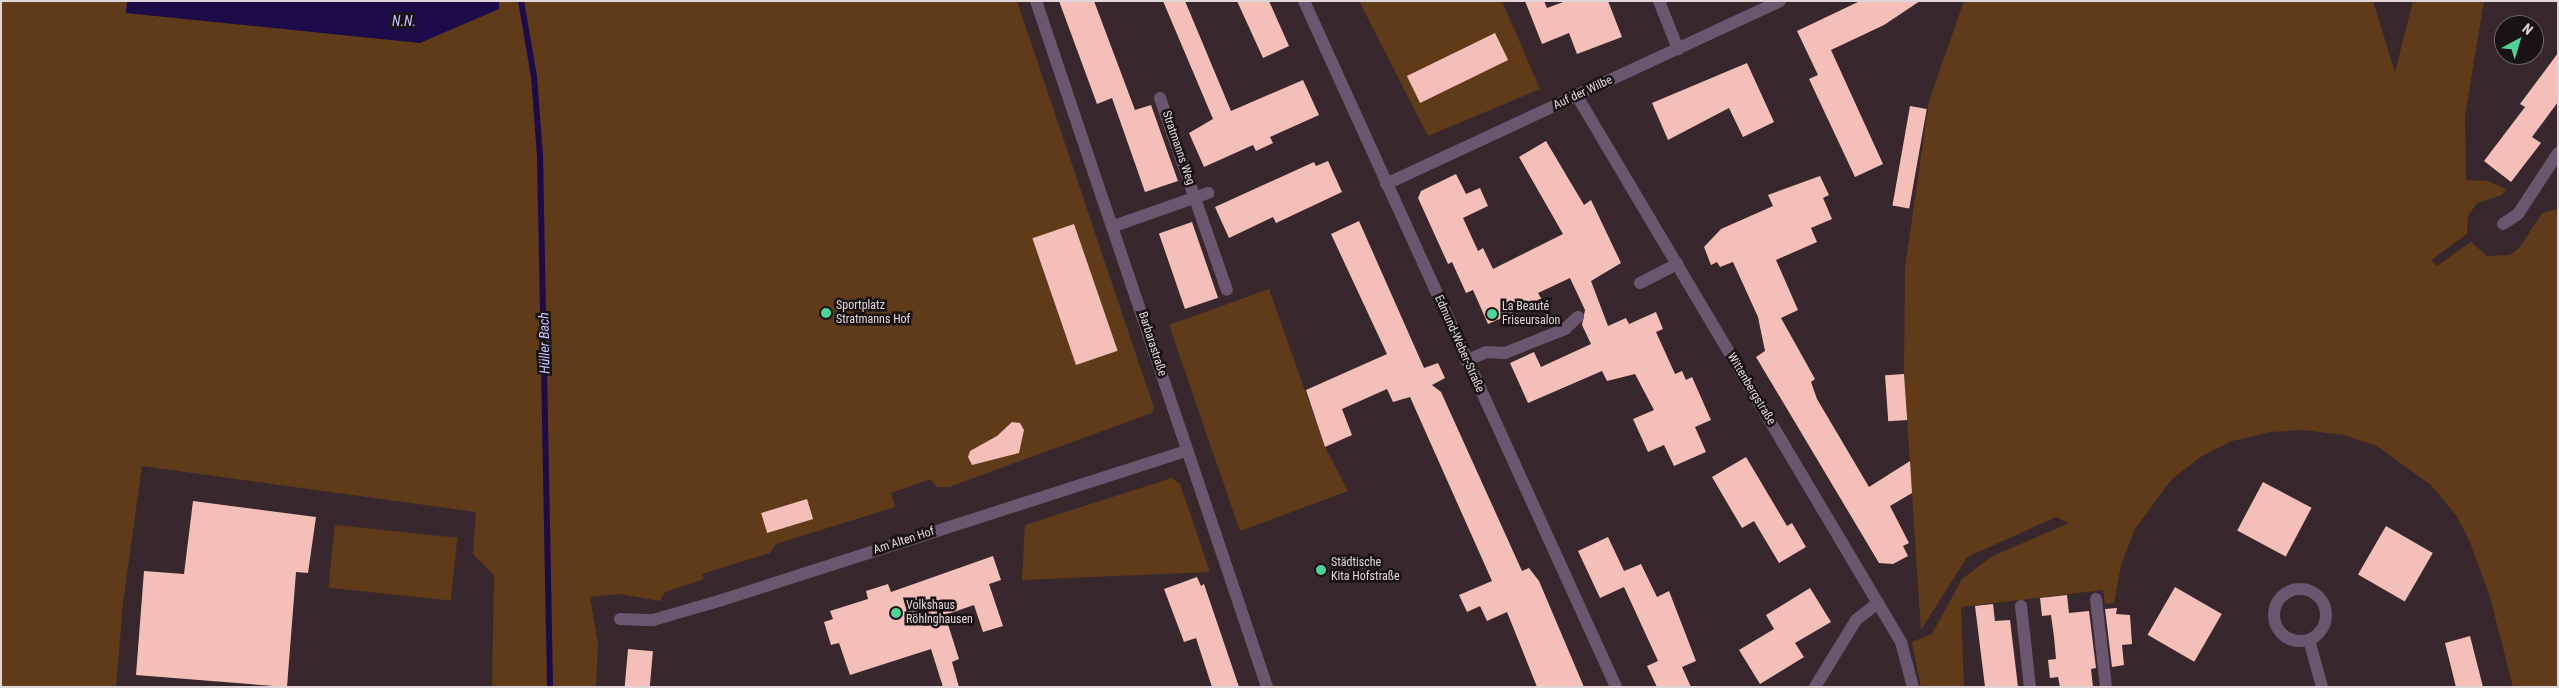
<!DOCTYPE html>
<meta charset="utf-8">
<style>
body{margin:0}
#map{position:relative;width:2559px;height:688px;overflow:hidden;background:#38282e;font-family:"Roboto Condensed",sans-serif}
div>[style]{position:absolute}
[style*='--x']{left:calc(var(--x)*1px);top:calc(var(--y)*1px);width:calc(var(--w)*1px);rotate:calc(var(--a)*1deg)}
.green>*{inset:0;background:#5f3b1a;transform-origin:0 0}
.water>*{inset:0;background:#1d0c49}
.stream>*{height:6px;margin:-3px;padding:0 3px;transform-origin:3px;border-radius:3px;background:#1d0c49}
.building>*{inset:0;background:#f4bfb8;transform-origin:0 0}
.minor>*{height:12px;margin:-6px;padding:0 6px;transform-origin:6px;border-radius:6px;background:#6b566f}
.minor>.ring{margin:-6px;padding:0;box-sizing:content-box;background:none;border:12px solid #6b566f;border-radius:50%}
.dots>*{width:14px;height:14px;translate:-50% -50%;box-sizing:border-box;border:2px solid #1a1316;border-radius:50%}
span{translate:-50% -50%;white-space:nowrap;text-align:center;line-height:1.15;-webkit-text-stroke:5px #1a1316;paint-order:stroke}
.street-label{font-size:12px;color:#e0d6d9}
.poi-label{font-size:12px;color:#e0d6d9}
.left{translate:0 -50%;text-align:left}
.water-label{font-size:14px;color:#c5c1fb;font-style:italic}
.frame{position:absolute;inset:0;border:2px solid #e0d6d9;pointer-events:none}
.north{position:absolute;left:2494px;top:15px;width:50px;height:50px;box-sizing:border-box;background:#1a1316;border:1px solid #696164;border-radius:50%;rotate:39deg;font-size:14px;font-weight:700;line-height:20px;text-align:center;color:#e0d6d9}
.north::after{content:'';display:block;margin:auto;width:18px;height:22px;background:#50d398;clip-path:polygon(50% 0,100% 100%,50% 72%,0 100%)}
</style>
<div id="map">
<div class="green">
<i style="clip-path:polygon(1px 1px,1017px 1px,1154px 408px,1152px 413px,949px 487px,937px 487px,931px 479px,891px 493px,895px 507px,776px 544px,770px 553px,702px 574px,704px 579px,665px 592px,660px 601px,619px 594px,590px 597px,598px 644px,596px 687px,492px 687px,494px 575px,473px 554px,476px 512px,142px 466px,123px 603px,116px 687px,1px 687px)"></i>
<i style="clip-path:polygon(1359px 1px,1502px 1px,1540px 89px,1428px 136px)"></i>
<i style="clip-path:polygon(1964px 1px,2373px 1px,2395px 72px,2413px 1px,2484px 1px,2465px 116px,2466px 180px,2488px 181px,2506px 189px,2502px 195px,2477px 203px,2468px 216px,2467px 234px,2431px 260px,2437px 266px,2471px 242px,2487px 256px,2510px 255px,2520px 247px,2542px 213px,2558px 209px,2558px 687px,2513px 687px,2490px 597px,2470px 542px,2456px 515px,2431px 485px,2377px 446px,2344px 435px,2303px 430px,2271px 432px,2232px 441px,2202px 456px,2171px 480px,2135px 529px,2121px 565px,2114px 603px,2105px 604px,2103px 590px,1961px 607px,1964px 687px,1921px 687px,1912px 642px,1932px 634px,1962px 579px,1991px 557px,2069px 523px,2056px 517px,1967px 557px,1921px 630px,1904px 374px,1905px 268px,1929px 101px)"></i>
<i style="clip-path:polygon(1269px 289px,1325px 447px,1348px 491px,1240px 531px,1169px 325px)"></i>
<i style="clip-path:polygon(1172px 478px,1180px 484px,1210px 572px,1022px 580px,1025px 525px)"></i>
<i style="left:335px;top:525px;width:123px;height:63px;rotate:6deg"></i>
</div>
<div class="water">
<i style="clip-path:polygon(127px 1px,499px 1px,499px 9px,420px 43px,126px 13px)"></i>
</div>
<div class="stream">
<i style="--x:521;--y:1;--w:76;--a:80.2"></i>
<i style="--x:534;--y:76;--w:79;--a:85.7"></i>
<i style="--x:540;--y:155;--w:532;--a:88.92"></i>
</div>
<div class="building">
<i style="clip-path:polygon(1059px 1px,1094px 1px,1135px 110px,1151px 105px,1178px 181px,1145px 192px,1112px 98px,1097px 104px)"></i>
<i style="clip-path:polygon(1163px 1px,1185px 1px,1231px 111px,1303px 80px,1319px 115px,1270px 137px,1273px 143px,1256px 151px,1253px 145px,1204px 167px,1189px 133px,1213px 119px)"></i>
<i style="clip-path:polygon(1237px 1px,1269px 1px,1289px 46px,1263px 58px)"></i>
<i style="clip-path:polygon(1525px 1px,1544px 1px,1547px 8px,1566px 1px,1608px 1px,1622px 37px,1577px 54px,1569px 33px,1542px 44px)"></i>
<i style="clip-path:polygon(1860px 1px,1920px 1px,1884px 25px,1831px 50px,1883px 164px,1855px 177px,1809px 79px,1818px 75px,1797px 31px)"></i>
<i style="left:1495px;top:33px;width:30px;height:98px;rotate:64deg"></i>
<i style="clip-path:polygon(2558px 53px,2558px 102px,2532px 137px,2541px 143px,2511px 182px,2484px 161px,2525px 107px,2520px 104px)"></i>
<i style="clip-path:polygon(1747px 63px,1774px 122px,1743px 137px,1729px 108px,1668px 140px,1652px 103px)"></i>
<i style="left:1910px;top:106px;width:17px;height:101px;rotate:10deg"></i>
<i style="clip-path:polygon(1546px 141px,1584px 205px,1591px 200px,1621px 263px,1591px 281px,1608px 326px,1626px 318px,1629px 324px,1656px 312px,1663px 329px,1656px 332px,1675px 374px,1682px 371px,1686px 380px,1692px 377px,1711px 420px,1695px 427px,1706px 452px,1674px 466px,1664px 445px,1648px 452px,1633px 419px,1654px 410px,1635px 374px,1607px 381px,1602px 371px,1528px 403px,1510px 363px,1534px 352px,1541px 367px,1591px 344px,1582px 325px,1585px 310px,1570px 278px,1538px 293px,1542px 300px,1488px 324px,1473px 290px,1466px 293px,1452px 262px,1448px 264px,1418px 198px,1421px 191px,1456px 174px,1466px 194px,1480px 188px,1488px 206px,1463px 218px,1478px 251px,1483px 248px,1493px 269px,1563px 234px,1519px 157px)"></i>
<i style="clip-path:polygon(1328px 161px,1342px 192px,1276px 223px,1273px 217px,1229px 238px,1215px 207px,1314px 162px,1316px 166px)"></i>
<i style="clip-path:polygon(1820px 176px,1829px 195px,1823px 198px,1832px 219px,1811px 228px,1817px 242px,1776px 260px,1798px 310px,1781px 318px,1815px 379px,1811px 382px,1817px 399px,1869px 487px,1910px 461px,1912px 493px,1890px 506px,1909px 543px,1903px 546px,1908px 556px,1893px 564px,1879px 563px,1756px 357px,1765px 351px,1758px 317px,1733px 262px,1720px 267px,1717px 262px,1711px 265px,1704px 247px,1721px 229px,1773px 206px,1768px 195px)"></i>
<i style="clip-path:polygon(1359px 221px,1424px 368px,1438px 363px,1445px 378px,1432px 385px,1441px 392px,1522px 571px,1529px 568px,1539px 581px,1584px 687px,1537px 687px,1507px 612px,1487px 621px,1480px 606px,1467px 612px,1459px 595px,1492px 581px,1410px 397px,1393px 402px,1387px 389px,1342px 409px,1352px 435px,1325px 447px,1306px 390px,1387px 354px,1331px 234px)"></i>
<i style="left:1192px;top:222px;width:80px;height:35px;rotate:71deg"></i>
<i style="left:1074px;top:224px;width:134px;height:44px;rotate:71deg"></i>
<i style="left:1904px;top:374px;width:46px;height:19px;rotate:86deg"></i>
<i style="clip-path:polygon(1012px 422px,1020px 423px,1024px 430px,1019px 453px,972px 465px,968px 457px,970px 451px,997px 436px)"></i>
<i style="clip-path:polygon(1746px 457px,1787px 526px,1792px 523px,1806px 547px,1779px 563px,1754px 521px,1742px 528px,1712px 477px)"></i>
<i style="left:2263px;top:482px;width:55px;height:55px;rotate:28deg"></i>
<i style="left:807px;top:499px;width:21px;height:48px;rotate:73deg"></i>
<i style="clip-path:polygon(193px 501px,316px 517px,308px 573px,296px 572px,287px 687px,136px 675px,144px 571px,184px 574px)"></i>
<i style="left:2386px;top:526px;width:54px;height:56px;rotate:30deg"></i>
<i style="clip-path:polygon(1608px 537px,1624px 571px,1641px 564px,1657px 597px,1669px 591px,1696px 661px,1682px 667px,1691px 687px,1657px 687px,1647px 666px,1658px 661px,1624px 587px,1600px 598px,1578px 551px)"></i>
<i style="clip-path:polygon(993px 556px,1001px 580px,989px 584px,1003px 626px,983px 632px,974px 605px,945px 615px,959px 659px,952px 662px,959px 687px,943px 687px,931px 649px,850px 675px,839px 643px,831px 645px,824px 622px,833px 619px,830px 611px,868px 599px,866px 591px,888px 584px,891px 592px)"></i>
<i style="clip-path:polygon(1197px 577px,1201px 586px,1204px 584px,1239px 687px,1212px 687px,1196px 638px,1184px 642px,1164px 589px)"></i>
<i style="left:2175px;top:587px;width:54px;height:55px;rotate:30deg"></i>
<i style="clip-path:polygon(1810px 588px,1831px 622px,1795px 643px,1804px 657px,1760px 684px,1739px 650px,1774px 629px,1766px 615px)"></i>
<i style="clip-path:polygon(2067px 595px,2069px 613px,2089px 611px,2096px 668px,2091px 669px,2093px 687px,2060px 687px,2058px 677px,2050px 678px,2048px 660px,2056px 659px,2054px 637px,2051px 615px,2042px 616px,2040px 598px)"></i>
<i style="clip-path:polygon(1993px 604px,1995px 621px,2010px 620px,2018px 687px,1985px 687px,1975px 606px)"></i>
<i style="clip-path:polygon(2117px 608px,2116px 614px,2130px 615px,2132px 644px,2122px 645px,2124px 665px,2112px 667px,2105px 609px)"></i>
<i style="clip-path:polygon(2470px 636px,2483px 687px,2456px 687px,2445px 643px)"></i>
<i style="left:628px;top:649px;width:25px;height:38px;rotate:5deg"></i>
</div>
<div class="minor">
<i style="--x:1036;--y:1;--w:724;--a:71.39"></i>
<i style="--x:1304;--y:1;--w:754;--a:65.54"></i>
<i style="--x:1659;--y:1;--w:52;--a:68.4"></i>
<i style="--x:1577;--y:96;--w:635;--a:59.31"></i>
<i style="--x:1901;--y:642;--w:47;--a:75.1"></i>
<i style="--x:1160;--y:98;--w:203;--a:70.8"></i>
<i style="--x:1386;--y:184;--w:434;--a:-24.9"></i>
<i style="--x:2503;--y:224;--w:18;--a:-34"></i>
<i style="--x:2518;--y:214;--w:73;--a:-56.7"></i>
<i style="--x:1114;--y:226;--w:100;--a:-19.3"></i>
<i style="--x:1640;--y:283;--w:42;--a:-27.2"></i>
<i style="--x:1466;--y:361;--w:22;--a:-24"></i>
<i style="--x:1486;--y:352;--w:19;--a:3"></i>
<i style="--x:1505;--y:353;--w:65;--a:-21.8"></i>
<i style="--x:1565;--y:329;--w:18;--a:-43"></i>
<i class="ring" style="left:2274px;top:589px;width:40px;height:40px"></i>
<i style="--x:2096;--y:599;--w:89;--a:83.5"></i>
<i style="--x:2021;--y:606;--w:81;--a:83.7"></i>
<i style="--x:620;--y:619;--w:33;--a:2"></i>
<i style="--x:653;--y:620;--w:72;--a:-16.2"></i>
<i style="--x:722;--y:600;--w:487;--a:-17.8"></i>
<i style="--x:2309;--y:640;--w:49;--a:74.5"></i>
<i style="--x:1815;--y:687;--w:79;--a:-58.5"></i>
<i style="--x:1856;--y:620;--w:28;--a:-38"></i>
</div>
<div class="dots">
<i style="left:826px;top:313px;background:#50d398"></i>
<i style="left:1492px;top:314px;background:#50d398"></i>
<i style="left:1321px;top:570px;background:#50d398"></i>
<i style="left:896px;top:613px;background:#50d398"></i>
</div>
<div class="street-label">
<span style="left:1583px;top:93px;rotate:-25deg">Auf der Wilbe</span>
<span style="left:1178px;top:148px;rotate:71deg">Stratmanns Weg</span>
<span style="left:1152px;top:344px;rotate:72deg">Barbarastraße</span>
<span style="left:1459px;top:344px;rotate:66deg">Edmund-Weber-Straße</span>
<span style="left:1751px;top:389px;rotate:59deg">Wittenbergstraße</span>
<span style="left:904px;top:541px;rotate:-18deg">Am Alten Hof</span>
</div>
<div class="poi-label">
<span class="left" style="left:836px;top:313px">Sportplatz<br>Stratmanns Hof</span>
<span class="left" style="left:1502px;top:314px">La Beauté<br>Friseursalon</span>
<span class="left" style="left:1331px;top:570px">Städtische<br>Kita Hofstraße</span>
<span class="left" style="left:906px;top:613px">Volkshaus<br>Röhlnghausen</span>
</div>
<div class="water-label">
<span style="left:404px;top:21px">N.N.</span>
<span style="left:544px;top:343px;rotate:-91deg">Hüller Bach</span>
</div>
<div class="frame"></div>
<div class="north">N</div>
</div>
